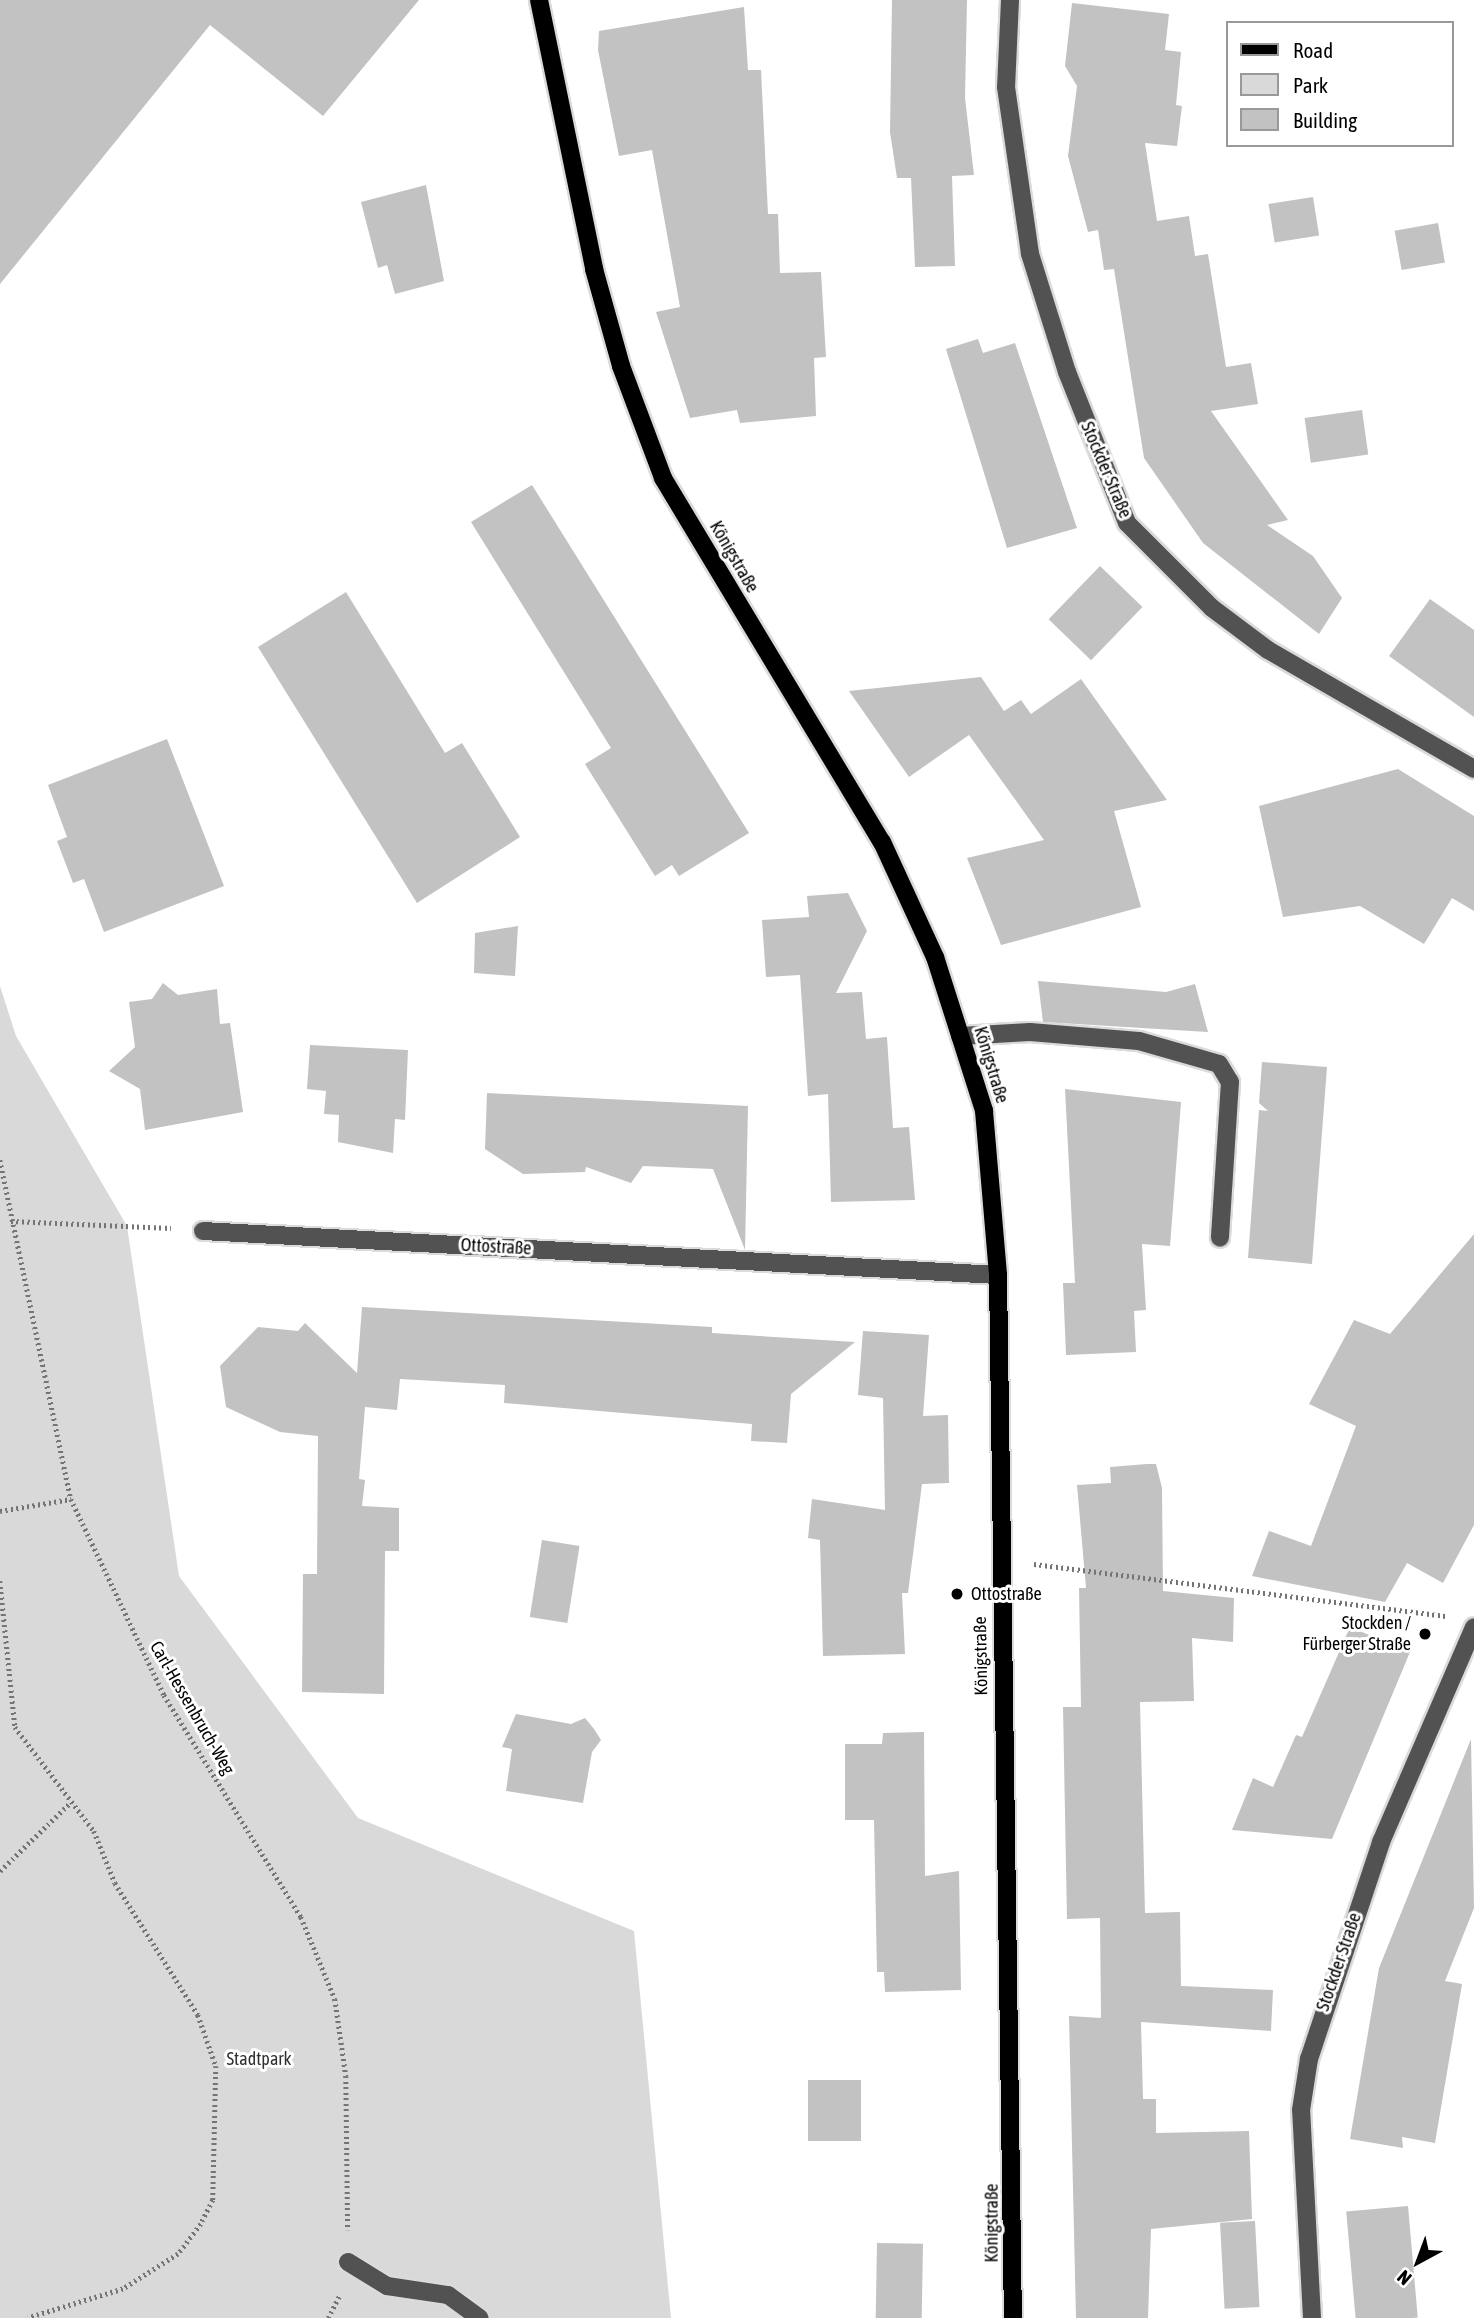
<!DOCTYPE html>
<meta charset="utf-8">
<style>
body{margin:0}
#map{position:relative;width:1474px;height:2318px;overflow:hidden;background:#fff;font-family:"Asap Condensed",sans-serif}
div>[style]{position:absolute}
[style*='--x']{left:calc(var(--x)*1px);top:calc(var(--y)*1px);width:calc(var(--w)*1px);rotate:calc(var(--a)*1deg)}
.green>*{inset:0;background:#d9d9d9}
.building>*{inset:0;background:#c2c2c2;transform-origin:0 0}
.path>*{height:4.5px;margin-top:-2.25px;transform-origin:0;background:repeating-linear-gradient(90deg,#747474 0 2px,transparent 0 5.5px)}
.roads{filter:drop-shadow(2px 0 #dbdbdb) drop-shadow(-2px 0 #dbdbdb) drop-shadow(0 2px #dbdbdb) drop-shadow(0 -2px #dbdbdb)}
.minor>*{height:18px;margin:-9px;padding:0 9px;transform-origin:9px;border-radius:9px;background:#525252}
.major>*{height:18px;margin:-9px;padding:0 9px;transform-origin:9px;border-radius:9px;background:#000}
.dots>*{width:19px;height:19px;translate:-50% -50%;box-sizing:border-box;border:4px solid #fff;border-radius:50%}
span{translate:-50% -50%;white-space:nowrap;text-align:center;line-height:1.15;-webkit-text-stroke:6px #fff;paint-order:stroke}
.street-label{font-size:18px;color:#000}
.poi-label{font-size:18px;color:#000}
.left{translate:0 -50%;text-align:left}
.right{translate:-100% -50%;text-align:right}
.park-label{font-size:18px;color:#303030}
.legend{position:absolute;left:1226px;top:21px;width:228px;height:126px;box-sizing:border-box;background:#fff;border:2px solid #999;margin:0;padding:9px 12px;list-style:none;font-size:21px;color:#000}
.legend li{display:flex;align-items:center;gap:14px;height:35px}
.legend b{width:35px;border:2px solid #999}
.north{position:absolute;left:1383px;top:2227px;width:70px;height:70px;-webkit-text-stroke:5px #fff;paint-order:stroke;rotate:221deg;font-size:19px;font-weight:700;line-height:28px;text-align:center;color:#000}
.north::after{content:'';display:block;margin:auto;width:24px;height:32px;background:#000;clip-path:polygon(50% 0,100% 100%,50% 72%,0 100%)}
</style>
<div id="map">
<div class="green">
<i style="clip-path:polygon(0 986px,16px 1036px,127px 1226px,179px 1576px,358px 1818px,634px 1931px,671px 2318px,0 2318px)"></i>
</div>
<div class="building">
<i style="clip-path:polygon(0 0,419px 0,323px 116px,210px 25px,0 284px)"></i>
<i style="clip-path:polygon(892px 0,967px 0,965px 98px,974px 175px,952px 176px,955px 266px,915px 267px,911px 178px,897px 178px,890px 132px)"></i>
<i style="clip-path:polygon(1072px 3px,1169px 14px,1165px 50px,1181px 52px,1176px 105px,1182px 106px,1177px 146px,1145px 143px,1157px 221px,1189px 216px,1195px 256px,1208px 254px,1226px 367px,1251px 363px,1258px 404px,1211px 411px,1288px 520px,1267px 525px,1313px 556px,1342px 598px,1319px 634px,1203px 543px,1144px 458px,1114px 269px,1104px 270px,1098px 230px,1088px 232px,1068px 156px,1077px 86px,1065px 66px)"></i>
<i style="clip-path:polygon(744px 7px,748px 70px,761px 70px,768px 214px,778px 214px,780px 273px,821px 272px,826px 357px,814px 358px,816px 416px,740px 423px,737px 410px,690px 418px,656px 312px,680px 307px,652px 150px,619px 156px,598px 50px,599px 31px)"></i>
<i style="clip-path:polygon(426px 185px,444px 281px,395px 294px,387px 265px,378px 268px,361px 202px)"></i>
<i style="left:1313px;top:197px;width:39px;height:45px;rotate:81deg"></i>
<i style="left:1438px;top:223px;width:40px;height:44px;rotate:80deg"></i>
<i style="clip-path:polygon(978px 339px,983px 353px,1015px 343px,1077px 528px,1007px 548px,946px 349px)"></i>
<i style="left:1362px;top:410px;width:45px;height:58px;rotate:82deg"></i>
<i style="clip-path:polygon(532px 485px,749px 833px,679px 876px,672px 865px,655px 876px,585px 764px,611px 748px,471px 522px)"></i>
<i style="left:1100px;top:566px;width:59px;height:74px;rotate:44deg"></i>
<i style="clip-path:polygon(346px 592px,445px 753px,462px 743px,520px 837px,417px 903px,258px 647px)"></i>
<i style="clip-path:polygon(1430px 599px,1474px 630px,1474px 717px,1389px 656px)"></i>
<i style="clip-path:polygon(981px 677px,1004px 711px,1021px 700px,1031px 714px,1081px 679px,1167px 800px,1114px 811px,1141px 907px,1001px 945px,967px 858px,1044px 840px,969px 735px,909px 777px,849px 691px)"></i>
<i style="clip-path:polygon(167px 739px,224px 886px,104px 932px,84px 879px,73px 883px,57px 841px,67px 837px,48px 785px)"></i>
<i style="clip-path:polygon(1398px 769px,1474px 816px,1474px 911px,1452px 898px,1424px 944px,1360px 906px,1283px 917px,1259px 806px)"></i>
<i style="clip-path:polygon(848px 893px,867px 931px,836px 993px,862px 992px,866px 1039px,887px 1037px,893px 1128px,909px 1127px,915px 1200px,831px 1202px,828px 1094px,808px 1096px,800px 975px,766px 977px,762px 920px,809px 917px,807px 896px)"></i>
<i style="clip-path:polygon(518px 926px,515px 976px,474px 973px,475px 933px)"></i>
<i style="clip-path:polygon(1038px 981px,1166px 992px,1195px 984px,1208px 1032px,1043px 1022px)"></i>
<i style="clip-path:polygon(163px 983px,178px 995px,217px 989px,220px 1024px,230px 1023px,243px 1112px,145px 1130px,140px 1089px,109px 1071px,135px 1047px,129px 1002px,152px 999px)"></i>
<i style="clip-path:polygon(310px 1045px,408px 1050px,405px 1120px,395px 1119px,393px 1153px,338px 1142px,339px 1115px,324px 1114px,326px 1091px,307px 1089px)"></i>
<i style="clip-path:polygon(1262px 1062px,1327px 1067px,1312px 1264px,1248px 1258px,1259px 1110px,1268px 1111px,1259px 1103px)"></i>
<i style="clip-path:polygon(1065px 1089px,1181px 1102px,1170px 1246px,1142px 1244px,1146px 1310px,1134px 1311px,1136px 1352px,1066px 1355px,1063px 1283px,1075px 1283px)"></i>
<i style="clip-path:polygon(487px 1093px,748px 1106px,745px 1250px,713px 1169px,643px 1166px,631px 1183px,586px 1167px,585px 1172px,523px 1174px,485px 1149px)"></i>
<i style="clip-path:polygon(1474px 1234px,1474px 1525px,1443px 1583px,1407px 1563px,1385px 1602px,1252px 1576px,1269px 1531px,1311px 1546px,1356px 1426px,1309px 1404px,1354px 1320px,1390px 1334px)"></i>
<i style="clip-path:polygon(362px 1307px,712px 1327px,712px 1333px,855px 1342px,791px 1394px,787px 1443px,751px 1441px,752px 1424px,504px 1403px,505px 1385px,400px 1379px,397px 1410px,365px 1407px,359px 1479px,365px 1480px,362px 1506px,399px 1508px,399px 1551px,385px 1551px,384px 1694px,302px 1692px,303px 1574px,317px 1574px,318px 1436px,280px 1432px,226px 1407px,220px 1366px,258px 1327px,298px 1331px,305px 1323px,357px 1373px)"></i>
<i style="clip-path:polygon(863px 1331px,929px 1335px,923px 1416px,948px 1415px,949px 1483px,922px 1484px,908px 1593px,902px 1593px,905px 1654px,823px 1656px,820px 1540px,808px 1538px,812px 1499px,885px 1510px,883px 1398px,858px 1395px)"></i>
<i style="clip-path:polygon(1147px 1464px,1156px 1464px,1162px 1488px,1163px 1591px,1234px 1598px,1233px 1642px,1192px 1638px,1194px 1701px,1140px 1702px,1145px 1913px,1180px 1912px,1181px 1986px,1273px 1990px,1271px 2031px,1141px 2022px,1143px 2099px,1156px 2099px,1156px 2133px,1249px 2131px,1252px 2219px,1151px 2229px,1148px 2318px,1076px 2318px,1069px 2016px,1101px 2018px,1100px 1918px,1067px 1919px,1063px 1707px,1081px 1707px,1079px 1588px,1086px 1588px,1077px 1485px,1111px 1483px,1110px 1467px)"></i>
<i style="left:542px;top:1540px;width:38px;height:78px;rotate:9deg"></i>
<i style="clip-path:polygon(1350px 1627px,1410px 1652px,1332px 1839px,1232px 1830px,1253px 1778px,1273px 1787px,1296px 1735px,1302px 1737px)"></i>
<i style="clip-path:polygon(516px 1714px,571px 1724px,585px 1718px,594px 1729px,601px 1740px,592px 1752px,583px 1803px,506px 1791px,512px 1749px,502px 1747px)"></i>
<i style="clip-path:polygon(924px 1732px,925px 1876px,959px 1871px,961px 1990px,885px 1992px,884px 1972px,877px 1972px,874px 1820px,845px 1820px,845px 1744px,882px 1744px,883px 1733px)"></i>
<i style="clip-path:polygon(1471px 1739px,1474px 1908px,1445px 1981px,1462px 1984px,1435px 2143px,1402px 2137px,1403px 2148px,1350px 2139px,1379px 1968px)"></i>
<i style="left:808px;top:2080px;width:53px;height:61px"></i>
<i style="left:1408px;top:2206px;width:112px;height:62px;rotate:85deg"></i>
<i style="left:1255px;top:2221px;width:86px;height:35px;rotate:87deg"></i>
<i style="left:877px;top:2243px;width:46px;height:75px;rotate:1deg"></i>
</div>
<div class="path">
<i style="--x:0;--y:1160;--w:346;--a:78.2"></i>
<i style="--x:71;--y:1499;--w:217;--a:64.6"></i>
<i style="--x:164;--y:1695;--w:261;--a:58.3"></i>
<i style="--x:301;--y:1917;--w:89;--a:67.5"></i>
<i style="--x:335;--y:1999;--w:78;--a:81.9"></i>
<i style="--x:346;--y:2076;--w:154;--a:89.3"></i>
<i style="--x:11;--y:1221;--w:160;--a:2.5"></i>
<i style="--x:0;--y:1511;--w:72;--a:-9.6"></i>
<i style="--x:1034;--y:1564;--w:415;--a:7.2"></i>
<i style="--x:0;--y:1581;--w:147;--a:84.1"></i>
<i style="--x:15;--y:1727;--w:131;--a:52.8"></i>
<i style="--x:94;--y:1831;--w:56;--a:68"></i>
<i style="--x:115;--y:1883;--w:156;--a:57.8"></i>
<i style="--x:198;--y:2015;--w:54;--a:70.6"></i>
<i style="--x:216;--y:2066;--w:134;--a:91.3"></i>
<i style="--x:213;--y:2200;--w:27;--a:117"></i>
<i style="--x:201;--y:2224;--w:38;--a:127"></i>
<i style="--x:178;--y:2254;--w:65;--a:147.5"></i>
<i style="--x:123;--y:2289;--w:99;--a:163"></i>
<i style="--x:0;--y:1871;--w:98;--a:-44.2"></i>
<i style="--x:328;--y:2318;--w:27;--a:-63"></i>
</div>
<div class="roads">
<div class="minor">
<i style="--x:1010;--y:0;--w:87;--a:92.6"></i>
<i style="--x:1006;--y:87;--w:169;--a:81.8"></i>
<i style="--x:1030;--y:254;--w:124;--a:72.6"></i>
<i style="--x:1067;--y:372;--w:162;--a:68.3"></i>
<i style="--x:1127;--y:523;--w:120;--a:45"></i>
<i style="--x:1212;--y:608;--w:70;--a:36.9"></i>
<i style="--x:1268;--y:650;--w:238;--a:30"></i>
<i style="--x:960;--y:1036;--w:70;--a:-3.3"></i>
<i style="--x:1030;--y:1032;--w:109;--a:4.7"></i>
<i style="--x:1139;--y:1041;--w:83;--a:16"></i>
<i style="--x:1219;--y:1064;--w:21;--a:59"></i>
<i style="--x:1230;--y:1082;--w:156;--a:93.7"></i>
<i style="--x:203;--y:1231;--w:796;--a:3.17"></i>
<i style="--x:348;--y:2262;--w:46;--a:31.6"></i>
<i style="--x:387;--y:2286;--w:62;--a:8.4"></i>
<i style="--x:448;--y:2295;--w:39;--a:36"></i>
<i style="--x:1312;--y:2318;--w:208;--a:-93"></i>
<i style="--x:1301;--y:2110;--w:52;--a:-81.1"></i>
<i style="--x:1309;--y:2059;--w:229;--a:-71.6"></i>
<i style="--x:1381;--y:1842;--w:234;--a:-66.6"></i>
</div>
<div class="major">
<i style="--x:539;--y:0;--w:275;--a:78.4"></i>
<i style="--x:594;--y:269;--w:101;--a:74.4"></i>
<i style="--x:621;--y:366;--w:120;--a:69.4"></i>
<i style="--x:663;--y:478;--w:425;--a:59"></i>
<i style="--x:882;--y:842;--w:127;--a:65.3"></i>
<i style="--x:935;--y:957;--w:162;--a:72.3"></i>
<i style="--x:984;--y:1111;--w:165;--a:85.1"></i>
<i style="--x:998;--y:1275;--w:1043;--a:89.18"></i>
</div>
</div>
<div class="dots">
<i style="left:957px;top:1594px;background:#000"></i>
<i style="left:1425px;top:1634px;background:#000"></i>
</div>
<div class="street-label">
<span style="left:1106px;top:470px;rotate:67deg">Stockder Straße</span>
<span style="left:734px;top:557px;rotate:60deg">Königstraße</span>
<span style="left:991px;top:1065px;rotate:73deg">Königstraße</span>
<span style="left:496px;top:1247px;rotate:3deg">Ottostraße</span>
<span style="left:981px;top:1656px;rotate:-91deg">Königstraße</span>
<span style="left:192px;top:1708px;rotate:60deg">Carl-Hessenbruch-Weg</span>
<span style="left:1339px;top:1962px;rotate:-71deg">Stockder Straße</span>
<span style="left:992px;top:2223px;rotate:-90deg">Königstraße</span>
</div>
<div class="poi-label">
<span class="left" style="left:971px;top:1594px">Ottostraße</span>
<span class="right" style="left:1411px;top:1634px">Stockden /<br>Fürberger Straße</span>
</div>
<div class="park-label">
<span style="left:259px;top:2059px">Stadtpark</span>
</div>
<ul class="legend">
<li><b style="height:9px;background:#000"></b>Road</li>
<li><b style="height:19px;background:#d9d9d9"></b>Park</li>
<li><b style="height:19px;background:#c2c2c2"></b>Building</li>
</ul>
<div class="north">N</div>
</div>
